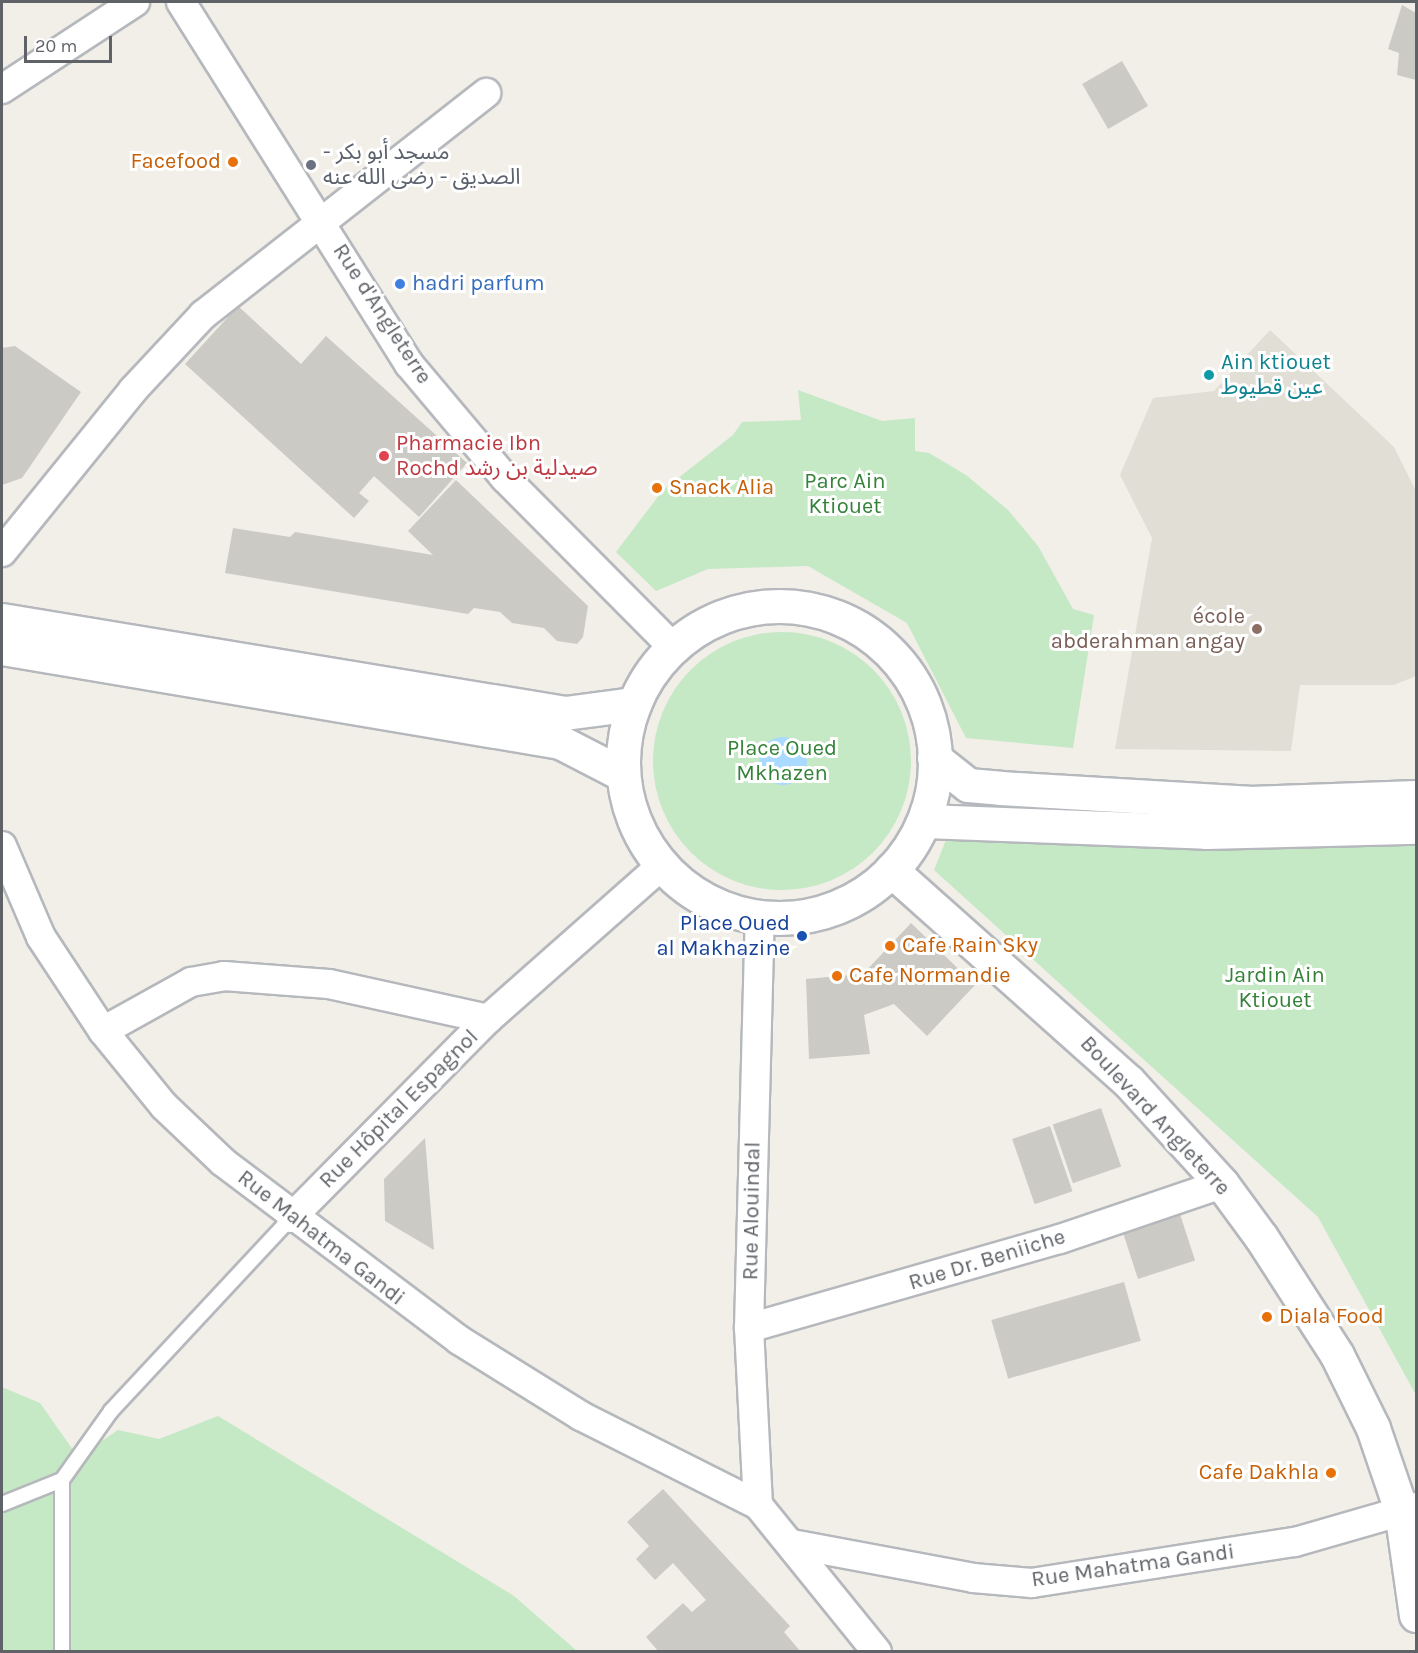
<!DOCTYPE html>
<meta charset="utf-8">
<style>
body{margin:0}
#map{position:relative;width:1418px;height:1653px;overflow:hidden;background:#f1efe8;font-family:Karla,"Noto Sans Arabic",sans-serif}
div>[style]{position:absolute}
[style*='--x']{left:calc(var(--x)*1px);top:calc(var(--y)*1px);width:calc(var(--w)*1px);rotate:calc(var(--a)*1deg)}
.education>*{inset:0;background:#e1ded6}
.green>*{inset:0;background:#c5e8c5}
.round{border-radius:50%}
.water>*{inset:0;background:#aadaff}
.building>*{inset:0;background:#cccac5;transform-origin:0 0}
.roads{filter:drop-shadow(2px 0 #b5b8bc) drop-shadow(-2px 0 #b5b8bc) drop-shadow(0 2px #b5b8bc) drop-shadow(0 -2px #b5b8bc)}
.service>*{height:14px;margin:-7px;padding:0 7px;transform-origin:7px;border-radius:7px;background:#fff}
.minor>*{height:28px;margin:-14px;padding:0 14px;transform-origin:14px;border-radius:14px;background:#fff}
.secondary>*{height:33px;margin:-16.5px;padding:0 16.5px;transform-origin:16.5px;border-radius:16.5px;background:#fff}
.secondary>.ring{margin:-16.5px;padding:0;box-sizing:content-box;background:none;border:33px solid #fff;border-radius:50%}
.dots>*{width:16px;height:16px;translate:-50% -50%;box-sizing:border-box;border:3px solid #fff;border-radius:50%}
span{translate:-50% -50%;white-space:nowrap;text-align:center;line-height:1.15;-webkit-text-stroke:6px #fff;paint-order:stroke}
.worship-label{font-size:22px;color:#5b616d}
.left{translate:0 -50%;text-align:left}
.food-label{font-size:22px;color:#c56008}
.right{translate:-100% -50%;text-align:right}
.shop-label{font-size:22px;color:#366cbe}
.street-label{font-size:22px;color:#5f6368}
.culture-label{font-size:22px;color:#0d838f}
.health-label{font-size:22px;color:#be3a42}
.park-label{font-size:22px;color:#348238}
.education-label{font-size:22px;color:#785e54}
.transit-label{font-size:22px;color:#164399}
.frame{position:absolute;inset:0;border:3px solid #5f6368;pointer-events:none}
.scale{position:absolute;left:24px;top:36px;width:88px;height:27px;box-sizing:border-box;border:3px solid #5f6368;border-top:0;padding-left:8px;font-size:18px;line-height:21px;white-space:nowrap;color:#5f6368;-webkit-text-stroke:4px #fff;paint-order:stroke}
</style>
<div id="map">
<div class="education">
<i style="clip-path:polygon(1270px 330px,1394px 447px,1416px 491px,1416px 676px,1394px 685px,1300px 685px,1291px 751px,1115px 749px,1152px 538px,1120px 475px,1153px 398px,1214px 391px)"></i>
</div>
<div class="green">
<i style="clip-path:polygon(798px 390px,882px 421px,915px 418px,915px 451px,929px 453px,966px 475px,1008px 510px,1038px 546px,1073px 609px,1094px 615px,1073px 748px,966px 738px,907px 623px,808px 566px,708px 569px,656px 591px,616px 552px,663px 490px,733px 435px,742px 422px,801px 420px)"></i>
<i class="round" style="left:653px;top:632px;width:258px;height:258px"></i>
<i style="clip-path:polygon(948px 835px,1416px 841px,1416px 1395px,1318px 1217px,934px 870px)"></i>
<i style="clip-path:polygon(2px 1387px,40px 1403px,78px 1457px,118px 1430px,159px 1439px,218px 1416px,514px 1596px,577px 1651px,2px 1651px)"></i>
</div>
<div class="water">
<i class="round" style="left:759px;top:737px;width:48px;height:48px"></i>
</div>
<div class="building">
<i style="clip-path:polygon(1402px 5px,1416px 13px,1416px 80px,1397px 75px,1399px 53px,1388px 49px)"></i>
<i style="left:1122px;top:61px;width:52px;height:46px;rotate:60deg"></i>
<i style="clip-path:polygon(238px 306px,301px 364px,326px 336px,467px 463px,419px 517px,374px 476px,359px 493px,369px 501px,354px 518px,185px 364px)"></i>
<i style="clip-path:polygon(15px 346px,81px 392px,22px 478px,2px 485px,2px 348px)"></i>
<i style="clip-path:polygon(456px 480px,588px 606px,583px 637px,577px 644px,557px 641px,544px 628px,512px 623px,500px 612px,474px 608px,468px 614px,225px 573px,233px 528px,290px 537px,295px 532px,433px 555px,408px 531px)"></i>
<i style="clip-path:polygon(911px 923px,975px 985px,927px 1036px,894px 1004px,864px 1015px,870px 1054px,809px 1059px,806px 979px,863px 974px)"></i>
<i style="left:1101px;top:1108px;width:62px;height:51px;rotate:71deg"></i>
<i style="left:1050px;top:1126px;width:69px;height:40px;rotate:71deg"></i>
<i style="clip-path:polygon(425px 1138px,434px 1250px,385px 1221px,384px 1179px)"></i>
<i style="left:1179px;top:1211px;width:52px;height:60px;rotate:72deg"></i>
<i style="left:1124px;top:1282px;width:61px;height:138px;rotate:74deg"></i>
<i style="clip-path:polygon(663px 1489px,790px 1626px,784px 1632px,801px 1652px,659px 1652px,646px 1637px,683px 1603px,692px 1612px,706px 1600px,673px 1563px,655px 1580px,636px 1559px,649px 1546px,627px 1522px)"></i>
</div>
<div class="roads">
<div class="service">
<i style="--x:62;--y:1480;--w:85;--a:-54.6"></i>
<i style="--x:111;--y:1411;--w:264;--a:-47"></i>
<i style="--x:2;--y:1504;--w:65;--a:-21.8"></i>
<i style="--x:62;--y:1652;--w:172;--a:-90"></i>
</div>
<div class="minor">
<i style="--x:181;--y:2;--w:428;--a:57.8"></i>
<i style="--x:409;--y:364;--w:149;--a:49.9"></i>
<i style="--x:505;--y:478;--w:238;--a:45.2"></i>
<i style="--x:2;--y:89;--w:159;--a:-33.2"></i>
<i style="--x:2;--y:552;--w:208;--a:-51"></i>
<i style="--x:133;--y:390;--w:103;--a:-47"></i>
<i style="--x:203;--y:315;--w:360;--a:-38.1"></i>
<i style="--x:2;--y:846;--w:99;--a:66.8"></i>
<i style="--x:41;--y:937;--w:113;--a:56.6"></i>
<i style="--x:103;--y:1031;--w:97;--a:50.9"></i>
<i style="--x:164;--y:1106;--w:81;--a:43.5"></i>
<i style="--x:223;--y:1162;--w:296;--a:37"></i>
<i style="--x:459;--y:1340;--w:144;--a:31.9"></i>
<i style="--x:581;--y:1416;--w:198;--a:26.7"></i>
<i style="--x:758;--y:1505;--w:189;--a:51"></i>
<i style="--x:103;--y:1031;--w:101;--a:-29.1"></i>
<i style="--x:191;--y:982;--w:34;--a:-10"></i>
<i style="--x:224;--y:976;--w:105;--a:4.4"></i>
<i style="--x:329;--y:984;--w:163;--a:12.4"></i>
<i style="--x:291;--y:1218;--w:280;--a:-45.3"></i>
<i style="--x:488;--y:1019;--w:231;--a:-41.5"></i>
<i style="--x:749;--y:1328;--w:323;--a:-16"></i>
<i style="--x:1060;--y:1239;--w:171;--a:-18.8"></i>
<i style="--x:758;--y:1505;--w:177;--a:-92.9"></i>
<i style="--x:749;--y:1328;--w:412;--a:-88.5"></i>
<i style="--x:792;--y:1544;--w:184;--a:10.6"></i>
<i style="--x:973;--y:1578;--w:59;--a:4.8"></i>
<i style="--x:1032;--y:1583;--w:266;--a:-8.9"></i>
<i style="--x:1295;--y:1542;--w:126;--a:-16.1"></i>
</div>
<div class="secondary">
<i class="ring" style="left:623px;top:606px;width:279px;height:279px"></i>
<i style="--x:2;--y:620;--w:571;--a:9.38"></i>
<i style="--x:565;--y:713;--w:70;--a:-7.4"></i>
<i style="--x:2;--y:648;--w:566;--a:9.56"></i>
<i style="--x:560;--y:742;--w:65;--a:27.3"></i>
<i style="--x:934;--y:758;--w:43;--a:38.5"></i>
<i style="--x:968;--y:785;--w:32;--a:5"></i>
<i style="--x:1000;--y:788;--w:249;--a:3.4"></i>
<i style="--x:1249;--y:803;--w:167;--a:-2.1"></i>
<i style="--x:925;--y:821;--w:281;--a:2.2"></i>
<i style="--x:1206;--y:832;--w:210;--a:-1.4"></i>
<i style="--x:891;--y:870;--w:317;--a:41.7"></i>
<i style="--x:1128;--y:1081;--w:139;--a:47.6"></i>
<i style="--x:1222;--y:1184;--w:66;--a:53.7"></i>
<i style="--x:1261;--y:1237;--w:140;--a:57.2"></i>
<i style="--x:1337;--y:1355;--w:81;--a:63.7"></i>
<i style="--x:1373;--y:1428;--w:87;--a:71.1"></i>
<i style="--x:1401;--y:1510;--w:106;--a:81.9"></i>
</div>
</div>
<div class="dots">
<i style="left:233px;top:162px;background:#e8710a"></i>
<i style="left:311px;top:165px;background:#6b7280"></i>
<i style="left:400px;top:284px;background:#3f7fe0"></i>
<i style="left:1209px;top:375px;background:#0f9aa8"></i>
<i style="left:384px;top:456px;background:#e0444e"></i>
<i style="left:657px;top:488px;background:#e8710a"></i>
<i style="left:1257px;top:629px;background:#8d6e63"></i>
<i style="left:802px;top:936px;background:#1a4fb4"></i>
<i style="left:890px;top:946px;background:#e8710a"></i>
<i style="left:837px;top:976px;background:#e8710a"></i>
<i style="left:1267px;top:1317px;background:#e8710a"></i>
<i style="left:1331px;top:1473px;background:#e8710a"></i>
</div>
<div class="worship-label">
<span class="left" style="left:323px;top:165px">- مسجد أبو بكر<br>الصديق - رضى الله عنه</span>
</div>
<div class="food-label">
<span class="right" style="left:221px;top:162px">Facefood</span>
<span class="left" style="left:669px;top:488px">Snack Alia</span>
<span class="left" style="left:902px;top:946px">Cafe Rain Sky</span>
<span class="left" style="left:849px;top:976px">Cafe Normandie</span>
<span class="left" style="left:1279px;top:1317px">Diala Food</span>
<span class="right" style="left:1319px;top:1473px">Cafe Dakhla</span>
</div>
<div class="shop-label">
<span class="left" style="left:412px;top:284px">hadri parfum</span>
</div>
<div class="street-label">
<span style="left:382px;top:314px;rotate:57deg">Rue d'Angleterre</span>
<span style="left:399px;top:1109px;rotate:-45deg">Rue Hôpital Espagnol</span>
<span style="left:1155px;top:1116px;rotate:47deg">Boulevard Angleterre</span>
<span style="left:752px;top:1211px;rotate:-89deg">Rue Alouindal</span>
<span style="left:321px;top:1238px;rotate:38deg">Rue Mahatma Gandi</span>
<span style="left:987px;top:1260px;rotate:-17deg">Rue Dr. Beniiche</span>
<span style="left:1133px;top:1566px;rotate:-8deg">Rue Mahatma Gandi</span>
</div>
<div class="culture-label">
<span class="left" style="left:1221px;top:375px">Ain ktiouet<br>عين قطيوط</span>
</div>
<div class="health-label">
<span class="left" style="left:396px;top:456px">Pharmacie Ibn<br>Rochd صيدلية بن رشد</span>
</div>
<div class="park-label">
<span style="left:845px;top:494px">Parc Ain<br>Ktiouet</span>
<span style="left:782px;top:761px">Place Oued<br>Mkhazen</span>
<span style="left:1275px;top:988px">Jardin Ain<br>Ktiouet</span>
</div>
<div class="education-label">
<span class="right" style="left:1245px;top:629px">école<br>abderahman angay</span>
</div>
<div class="transit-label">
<span class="right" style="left:790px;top:936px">Place Oued<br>al Makhazine</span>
</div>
<div class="frame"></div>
<div class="scale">20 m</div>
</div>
